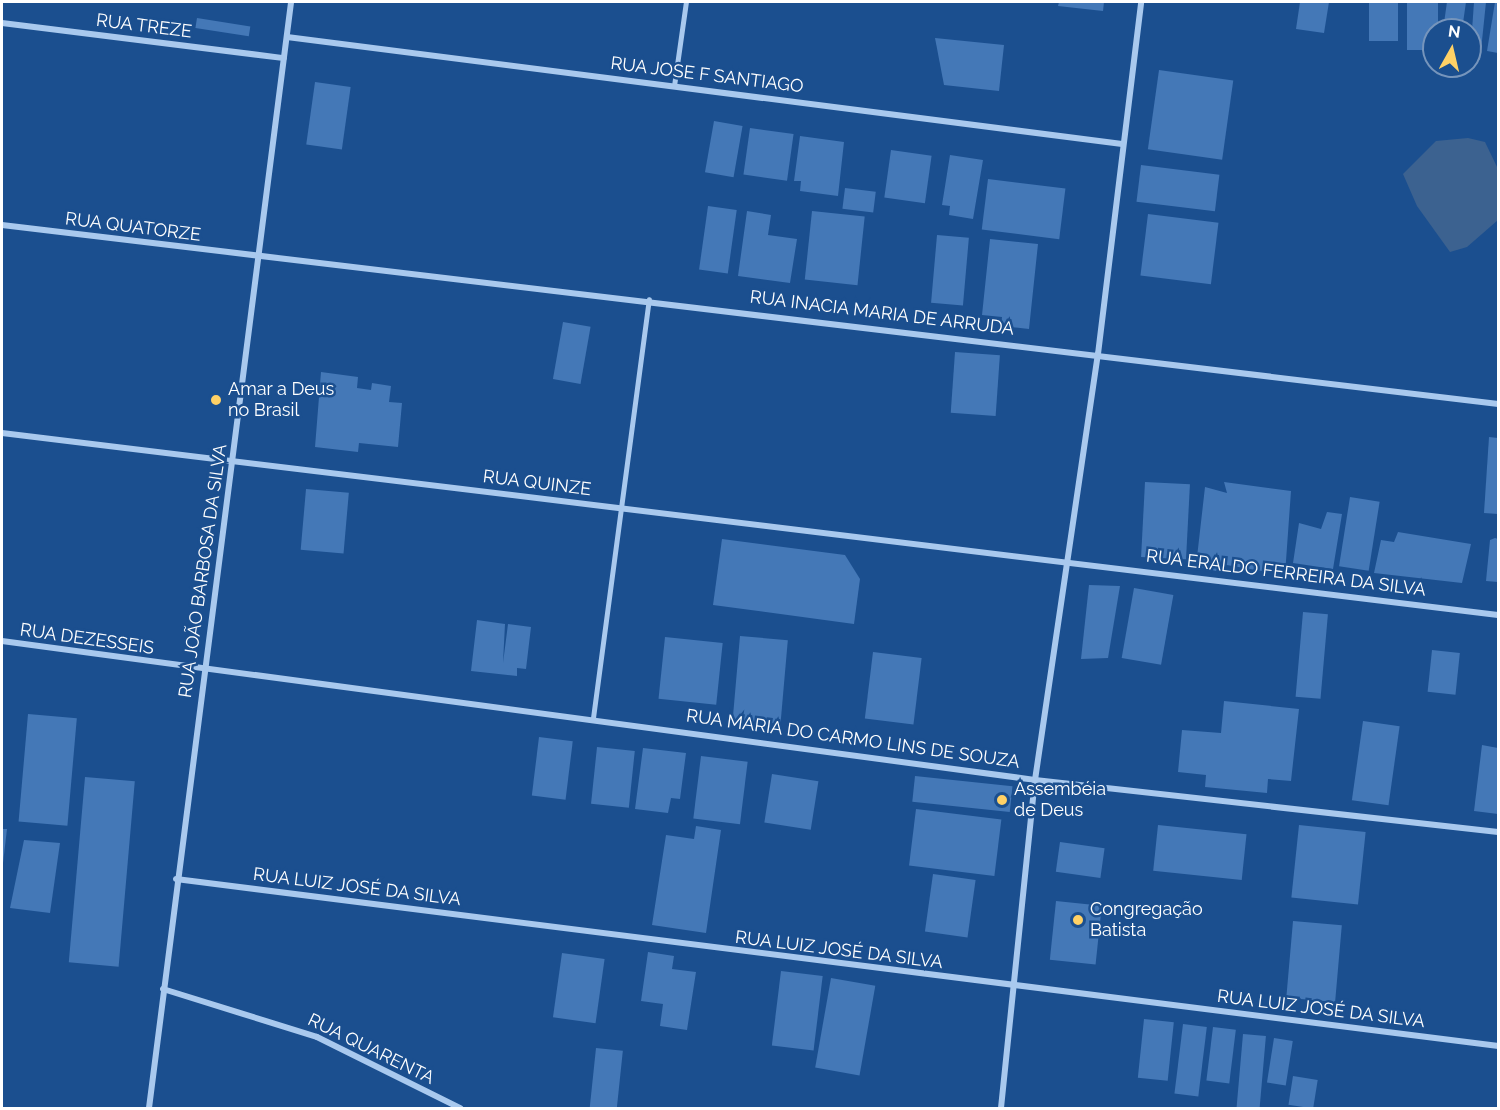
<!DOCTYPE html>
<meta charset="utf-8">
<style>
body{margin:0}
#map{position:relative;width:1500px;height:1110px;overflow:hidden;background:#1b4f8f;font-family:Raleway,sans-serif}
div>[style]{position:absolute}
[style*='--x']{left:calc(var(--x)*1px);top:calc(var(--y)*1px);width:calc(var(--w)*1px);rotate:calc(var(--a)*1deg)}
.water>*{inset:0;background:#3c6290}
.building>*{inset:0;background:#4478b7;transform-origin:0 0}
.lane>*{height:4.5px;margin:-2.25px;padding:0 2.25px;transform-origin:2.25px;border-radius:2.25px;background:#a9c9ee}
.street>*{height:6px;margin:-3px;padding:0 3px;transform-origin:3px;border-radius:3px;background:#a9c9ee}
.dots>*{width:16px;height:16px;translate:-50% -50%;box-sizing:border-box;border:3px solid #1b4f8f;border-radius:50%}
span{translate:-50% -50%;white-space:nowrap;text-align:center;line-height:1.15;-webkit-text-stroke:5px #1b4f8f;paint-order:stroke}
.street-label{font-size:18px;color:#fff}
.poi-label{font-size:18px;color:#fff}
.left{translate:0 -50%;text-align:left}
.frame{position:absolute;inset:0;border:3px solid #fff;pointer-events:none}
.north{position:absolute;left:1422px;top:18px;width:60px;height:60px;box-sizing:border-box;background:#1b4f8f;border:2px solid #7695bc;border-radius:50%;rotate:8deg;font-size:16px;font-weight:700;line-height:24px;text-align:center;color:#fff}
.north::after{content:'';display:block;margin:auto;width:21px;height:27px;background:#ffd166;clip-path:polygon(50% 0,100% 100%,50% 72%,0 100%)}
</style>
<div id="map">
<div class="water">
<i style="clip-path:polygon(1468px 138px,1485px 142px,1498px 169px,1498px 220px,1467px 247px,1450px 252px,1417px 206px,1403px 174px,1436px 141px)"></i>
</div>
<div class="building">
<i style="clip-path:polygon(1059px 2px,1104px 2px,1103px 11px,1058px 6px)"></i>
<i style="clip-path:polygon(1300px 2px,1329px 2px,1324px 33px,1296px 29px)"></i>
<i style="left:1369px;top:2px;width:29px;height:39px"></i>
<i style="left:1407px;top:2px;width:31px;height:48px"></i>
<i style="clip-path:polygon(1447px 2px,1466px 2px,1462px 30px,1443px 30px)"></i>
<i style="clip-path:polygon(1474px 2px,1486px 2px,1480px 60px,1470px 59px)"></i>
<i style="clip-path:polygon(1495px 2px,1498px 2px,1498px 53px,1487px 51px)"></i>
<i style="left:197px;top:18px;width:54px;height:10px;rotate:9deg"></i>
<i style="clip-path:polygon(935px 38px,1004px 45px,999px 91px,944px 85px)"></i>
<i style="left:1159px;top:70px;width:75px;height:80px;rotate:8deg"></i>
<i style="left:315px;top:82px;width:36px;height:63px;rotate:8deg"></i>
<i style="left:714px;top:121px;width:29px;height:52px;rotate:10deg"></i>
<i style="left:750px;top:128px;width:44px;height:47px;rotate:8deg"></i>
<i style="clip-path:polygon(800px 136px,844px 142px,838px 196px,800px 191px,801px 181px,794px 181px)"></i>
<i style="left:891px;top:150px;width:41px;height:48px;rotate:8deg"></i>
<i style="clip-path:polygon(950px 155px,983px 160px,973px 219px,949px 215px,950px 206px,942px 205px)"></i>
<i style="left:1141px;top:165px;width:79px;height:37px;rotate:7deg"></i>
<i style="left:988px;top:179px;width:78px;height:51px;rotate:7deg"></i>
<i style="left:845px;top:188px;width:31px;height:21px;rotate:7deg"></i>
<i style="left:708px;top:206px;width:29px;height:64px;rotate:8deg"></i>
<i style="clip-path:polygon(747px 211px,771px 215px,768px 235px,797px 239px,790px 283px,738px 276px)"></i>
<i style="left:812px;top:211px;width:53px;height:69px;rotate:6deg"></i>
<i style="left:1148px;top:214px;width:71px;height:62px;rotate:7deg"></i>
<i style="left:937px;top:235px;width:32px;height:68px;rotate:5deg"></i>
<i style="clip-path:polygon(990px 239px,1038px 244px,1029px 329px,1001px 326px,1002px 317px,982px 315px)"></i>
<i style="left:563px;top:322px;width:28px;height:58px;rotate:10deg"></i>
<i style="left:955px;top:352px;width:45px;height:61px;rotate:4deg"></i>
<i style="clip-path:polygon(321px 372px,358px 377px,357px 388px,371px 390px,372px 383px,391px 386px,389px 402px,402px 403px,398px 447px,359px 443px,358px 452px,315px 447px)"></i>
<i style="clip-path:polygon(1489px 437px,1498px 438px,1498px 514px,1484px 513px)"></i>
<i style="left:1145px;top:482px;width:45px;height:75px;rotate:3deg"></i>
<i style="clip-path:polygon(1224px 482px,1291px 491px,1285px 575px,1221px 564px,1216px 571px,1196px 566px,1205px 487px,1227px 493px)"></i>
<i style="left:306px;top:489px;width:43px;height:61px;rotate:5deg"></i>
<i style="left:1350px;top:497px;width:30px;height:70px;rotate:9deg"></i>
<i style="clip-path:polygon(1327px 512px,1342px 514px,1333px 569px,1293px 563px,1299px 523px,1321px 529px)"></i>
<i style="clip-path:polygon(1398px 532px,1471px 544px,1462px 583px,1374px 573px,1381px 540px,1394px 542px)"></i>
<i style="clip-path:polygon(1495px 538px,1498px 539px,1498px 582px,1486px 581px,1490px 540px)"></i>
<i style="clip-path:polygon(722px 539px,845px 555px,860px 579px,854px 624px,713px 605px)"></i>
<i style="clip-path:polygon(1089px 585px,1120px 586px,1108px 658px,1081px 659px)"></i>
<i style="left:1134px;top:588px;width:40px;height:71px;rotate:10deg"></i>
<i style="left:1303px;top:612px;width:25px;height:85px;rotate:5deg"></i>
<i style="clip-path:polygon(477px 620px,505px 624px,503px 663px,508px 624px,531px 627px,526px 669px,517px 668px,517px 676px,471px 671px)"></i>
<i style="left:740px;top:636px;width:48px;height:84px;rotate:5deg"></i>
<i style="left:665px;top:637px;width:58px;height:62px;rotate:6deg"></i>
<i style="left:1432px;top:650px;width:28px;height:42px;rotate:6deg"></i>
<i style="left:873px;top:652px;width:49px;height:67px;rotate:7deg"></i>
<i style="clip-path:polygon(1224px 701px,1299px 709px,1291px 781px,1268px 779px,1267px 793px,1205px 787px,1206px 775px,1178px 772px,1182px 730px,1221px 733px)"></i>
<i style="left:28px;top:714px;width:49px;height:108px;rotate:5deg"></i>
<i style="left:1363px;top:721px;width:37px;height:80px;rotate:8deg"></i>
<i style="left:539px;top:737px;width:34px;height:59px;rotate:7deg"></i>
<i style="clip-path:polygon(1482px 745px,1498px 748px,1498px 814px,1474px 811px)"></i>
<i style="left:597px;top:747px;width:38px;height:57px;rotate:6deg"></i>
<i style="clip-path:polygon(643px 748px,686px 753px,680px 799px,671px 798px,668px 813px,635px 809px)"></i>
<i style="left:701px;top:756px;width:47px;height:63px;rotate:7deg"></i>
<i style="left:772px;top:774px;width:47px;height:49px;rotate:9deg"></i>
<i style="left:915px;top:776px;width:98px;height:26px;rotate:6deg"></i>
<i style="left:85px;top:777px;width:50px;height:186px;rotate:5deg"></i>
<i style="left:916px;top:809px;width:86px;height:57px;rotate:7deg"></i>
<i style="left:1158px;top:825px;width:89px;height:46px;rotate:6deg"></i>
<i style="left:1299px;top:825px;width:67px;height:73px;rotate:6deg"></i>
<i style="clip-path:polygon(696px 826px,721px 830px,706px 933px,652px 925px,666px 835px,694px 839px)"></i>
<i style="clip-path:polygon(2px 829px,7px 829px,3px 863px,2px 863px)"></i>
<i style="clip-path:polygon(24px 840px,60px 843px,50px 913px,10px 908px)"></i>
<i style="left:1060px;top:842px;width:45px;height:30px;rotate:8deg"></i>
<i style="left:933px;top:874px;width:43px;height:58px;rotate:8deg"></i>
<i style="left:1056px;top:901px;width:46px;height:59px;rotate:6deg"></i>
<i style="left:1293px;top:921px;width:49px;height:77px;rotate:5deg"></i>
<i style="clip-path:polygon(648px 952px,674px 956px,672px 969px,696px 972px,687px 1030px,660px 1026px,663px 1004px,641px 1001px)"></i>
<i style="left:562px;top:953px;width:43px;height:65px;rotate:8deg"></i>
<i style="left:781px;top:971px;width:42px;height:75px;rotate:7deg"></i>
<i style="left:831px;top:978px;width:45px;height:91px;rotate:10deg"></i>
<i style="left:1144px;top:1019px;width:30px;height:59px;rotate:6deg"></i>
<i style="left:1183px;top:1024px;width:24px;height:70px;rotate:7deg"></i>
<i style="left:1213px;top:1027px;width:23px;height:54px;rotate:7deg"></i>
<i style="left:1243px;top:1034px;width:23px;height:74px;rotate:5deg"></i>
<i style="left:1274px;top:1038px;width:19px;height:45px;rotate:9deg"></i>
<i style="left:596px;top:1048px;width:27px;height:61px;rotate:6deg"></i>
<i style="left:1293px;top:1076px;width:25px;height:29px;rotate:9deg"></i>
</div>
<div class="lane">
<i style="--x:674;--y:86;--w:85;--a:-81.9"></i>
<i style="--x:593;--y:718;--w:422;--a:-82.4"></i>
</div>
<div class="street">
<i style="--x:2;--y:23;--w:284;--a:7.1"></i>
<i style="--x:287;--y:37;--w:842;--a:7.3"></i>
<i style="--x:2;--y:225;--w:1507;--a:6.82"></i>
<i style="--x:2;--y:433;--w:1507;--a:6.94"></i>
<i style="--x:2;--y:641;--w:1042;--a:7.66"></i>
<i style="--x:1035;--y:780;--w:466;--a:6.4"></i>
<i style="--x:176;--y:879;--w:1333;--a:7.2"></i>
<i style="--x:163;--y:989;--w:161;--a:17.3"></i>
<i style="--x:317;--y:1037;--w:160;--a:26.4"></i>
<i style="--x:149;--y:1108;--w:1115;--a:-82.68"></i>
<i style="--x:1001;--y:1108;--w:330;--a:-84.1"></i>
<i style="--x:1035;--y:780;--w:431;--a:-81.6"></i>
<i style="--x:1098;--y:354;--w:355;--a:-83"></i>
</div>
<div class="dots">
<i style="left:216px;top:400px;background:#ffd166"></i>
<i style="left:1002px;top:800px;background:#ffd166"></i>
<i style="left:1078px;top:920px;background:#ffd166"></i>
</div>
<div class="street-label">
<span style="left:144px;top:26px;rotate:7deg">RUA TREZE</span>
<span style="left:707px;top:75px;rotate:7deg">RUA JOSE F SANTIAGO</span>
<span style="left:133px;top:227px;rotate:7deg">RUA QUATORZE</span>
<span style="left:882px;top:313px;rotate:7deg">RUA INACIA MARIA DE ARRUDA</span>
<span style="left:537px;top:483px;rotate:7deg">RUA QUINZE</span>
<span style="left:203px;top:571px;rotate:-82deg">RUA JOÃO BARBOSA DA SILVA</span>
<span style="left:1286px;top:573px;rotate:7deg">RUA ERALDO FERREIRA DA SILVA</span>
<span style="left:87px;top:639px;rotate:8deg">RUA DEZESSEIS</span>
<span style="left:853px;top:739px;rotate:8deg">RUA MARIA DO CARMO LINS DE SOUZA</span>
<span style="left:357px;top:887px;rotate:7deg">RUA LUIZ JOSÉ DA SILVA</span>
<span style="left:839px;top:950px;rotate:7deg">RUA LUIZ JOSÉ DA SILVA</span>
<span style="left:1321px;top:1009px;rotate:7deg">RUA LUIZ JOSÉ DA SILVA</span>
<span style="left:371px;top:1049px;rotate:26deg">RUA QUARENTA</span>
</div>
<div class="poi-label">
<span class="left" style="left:228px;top:400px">Amar a Deus<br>no Brasil</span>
<span class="left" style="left:1014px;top:800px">Assembéia<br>de Deus</span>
<span class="left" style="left:1090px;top:920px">Congregação<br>Batista</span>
</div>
<div class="frame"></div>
<div class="north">N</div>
</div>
